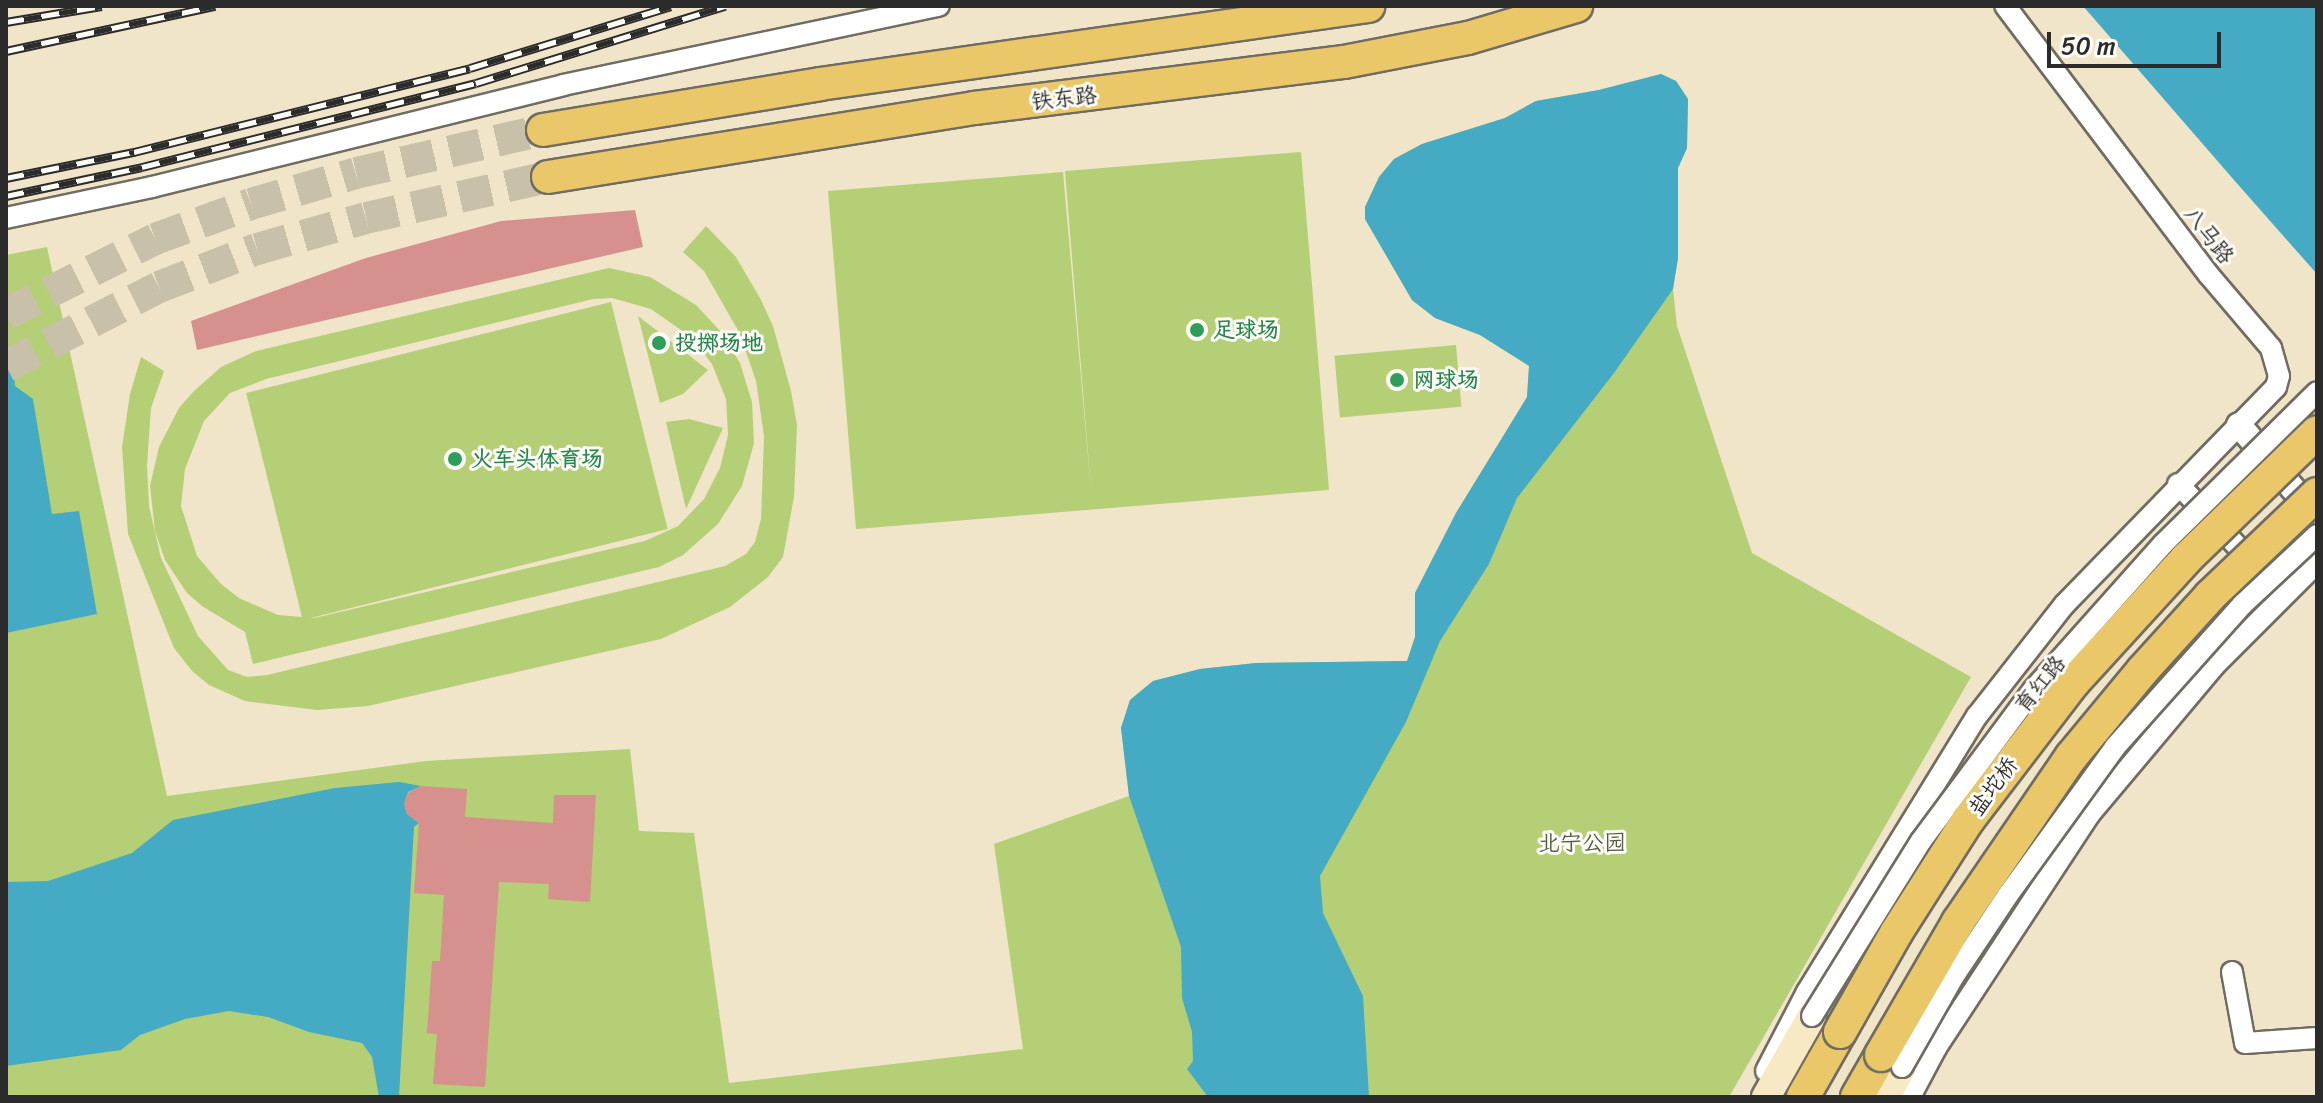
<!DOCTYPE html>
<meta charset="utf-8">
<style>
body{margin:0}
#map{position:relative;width:2323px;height:1103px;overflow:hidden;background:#f1e5c9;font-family:Sriracha,"LXGW WenKai TC",sans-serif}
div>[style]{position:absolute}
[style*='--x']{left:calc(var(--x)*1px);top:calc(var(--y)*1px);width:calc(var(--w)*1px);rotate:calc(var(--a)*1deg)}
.green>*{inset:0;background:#b4cf75;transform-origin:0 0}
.water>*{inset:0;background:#45abc4}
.building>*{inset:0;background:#d6908d}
.trunk-tunnel>*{height:32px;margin-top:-16px;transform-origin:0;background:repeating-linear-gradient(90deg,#c9c0a9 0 32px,transparent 0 48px)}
.roads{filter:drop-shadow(2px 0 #706c62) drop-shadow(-2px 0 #706c62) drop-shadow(0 2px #706c62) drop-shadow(0 -2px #706c62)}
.minor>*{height:20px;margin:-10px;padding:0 10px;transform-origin:10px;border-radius:10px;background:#fff}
.tertiary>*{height:24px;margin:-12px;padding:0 12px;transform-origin:12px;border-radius:12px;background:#fff}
.secondary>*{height:28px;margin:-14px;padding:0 14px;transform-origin:14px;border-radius:14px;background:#f7e9c3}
.trunk>*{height:32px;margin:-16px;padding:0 16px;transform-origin:16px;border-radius:16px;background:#eac769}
.rail>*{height:9px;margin-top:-4.5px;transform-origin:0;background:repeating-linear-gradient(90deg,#fdfcf7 0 18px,#2b2b2b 0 36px);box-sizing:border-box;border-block:2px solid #2b2b2b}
.bridges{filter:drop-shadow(2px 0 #706c62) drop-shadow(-2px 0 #706c62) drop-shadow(0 2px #706c62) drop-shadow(0 -2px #706c62)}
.minor-bridge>*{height:20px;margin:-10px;padding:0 10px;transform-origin:10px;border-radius:10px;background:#fff}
.trunk-bridge>*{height:32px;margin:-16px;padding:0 16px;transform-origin:16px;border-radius:16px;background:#eac769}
.dots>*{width:22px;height:22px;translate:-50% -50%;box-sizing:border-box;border:4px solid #fdfcf7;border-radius:50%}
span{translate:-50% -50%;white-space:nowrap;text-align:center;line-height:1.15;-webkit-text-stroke:6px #fdfcf7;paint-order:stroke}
.street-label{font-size:22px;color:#2b2b2b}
.leisure-label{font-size:22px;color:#27864d;font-weight:700}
.left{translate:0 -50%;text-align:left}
.park-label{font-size:22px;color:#545c41}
.frame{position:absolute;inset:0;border:8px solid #2b2b2b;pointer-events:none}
.scale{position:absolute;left:2047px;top:32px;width:174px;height:36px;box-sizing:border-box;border:4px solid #2b2b2b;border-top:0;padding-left:10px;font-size:24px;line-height:28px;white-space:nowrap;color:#2b2b2b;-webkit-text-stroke:6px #fdfcf7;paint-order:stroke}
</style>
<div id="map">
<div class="green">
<i style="clip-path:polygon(1661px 74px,1676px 81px,1688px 99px,1687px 148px,1678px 168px,1678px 258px,1673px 289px,1677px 326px,1752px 553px,1971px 677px,1729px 1097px,6px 1097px,6px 255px,47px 247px,167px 796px,426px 761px,630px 749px,639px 831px,694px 833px,729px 1083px,1023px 1049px,994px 844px,1129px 796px,1121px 728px,1130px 700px,1153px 681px,1200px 669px,1256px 663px,1407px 661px,1415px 637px,1415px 593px,1456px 513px,1527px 397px,1529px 366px,1480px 335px,1435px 318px,1412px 300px,1365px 219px,1365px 207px,1379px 177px,1394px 159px,1422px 144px,1505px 118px,1536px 101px,1599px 90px)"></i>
<i style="clip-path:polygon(1301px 152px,1329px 490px,856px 529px,828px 191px,1063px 172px,1092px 502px,1065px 171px)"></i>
<i style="clip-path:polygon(706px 226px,736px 257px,761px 300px,773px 326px,791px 391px,797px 425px,794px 497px,783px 557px,768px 577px,730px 607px,661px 639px,368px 706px,317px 710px,245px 701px,209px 685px,192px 671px,174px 648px,128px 534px,122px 447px,130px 394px,141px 357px,164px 371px,151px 408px,147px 465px,149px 506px,161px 558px,198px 636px,228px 670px,247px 677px,267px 675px,725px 566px,746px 554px,755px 542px,761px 519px,764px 436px,756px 381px,739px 332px,704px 271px,683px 252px)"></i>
<i style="clip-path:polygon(evenodd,609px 268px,650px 277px,696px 305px,722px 333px,740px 363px,752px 402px,754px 443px,742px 486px,718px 524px,683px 555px,659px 567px,253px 664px,245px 632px,202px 606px,187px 593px,165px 560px,155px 531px,150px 486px,159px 447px,179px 408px,193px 392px,221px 367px,256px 351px,609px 268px,612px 298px,651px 309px,691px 337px,712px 364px,726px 399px,728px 435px,720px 468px,704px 499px,678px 526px,645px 541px,314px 618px,278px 615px,239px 598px,221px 584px,197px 556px,181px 506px,185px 469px,204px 421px,230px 393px,266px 379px,593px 299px,612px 298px)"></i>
<i style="left:611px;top:302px;width:234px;height:376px;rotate:76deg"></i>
<i style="clip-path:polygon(638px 316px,708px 370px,683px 394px,660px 403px)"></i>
<i style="left:1456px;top:345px;width:62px;height:122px;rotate:85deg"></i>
<i style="clip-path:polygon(689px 419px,723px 428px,686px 509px,666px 422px)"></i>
</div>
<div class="water">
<i style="clip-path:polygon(2083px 6px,2317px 6px,2317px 274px,2234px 180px)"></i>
<i style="clip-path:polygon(1661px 74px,1676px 81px,1688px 99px,1687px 148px,1678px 168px,1678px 258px,1673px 289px,1614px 373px,1517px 498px,1489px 564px,1440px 641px,1406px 722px,1320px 876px,1323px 913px,1363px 996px,1369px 1097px,1208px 1097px,1187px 1069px,1193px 1061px,1192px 1032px,1182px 998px,1181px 947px,1129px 796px,1121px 728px,1130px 700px,1153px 681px,1200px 669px,1256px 663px,1407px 661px,1415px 637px,1415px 593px,1456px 513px,1527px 397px,1529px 366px,1480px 335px,1435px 318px,1412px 300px,1365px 219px,1365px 207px,1379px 177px,1394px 159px,1422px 144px,1505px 118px,1536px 101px,1599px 90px)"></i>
<i style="clip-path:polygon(6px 363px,14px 374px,15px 386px,33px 399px,52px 514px,79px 511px,97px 614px,6px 633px)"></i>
<i style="clip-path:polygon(399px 782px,421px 786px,408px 792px,404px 804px,407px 814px,419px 823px,414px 827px,399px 1097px,379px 1097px,372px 1057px,362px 1043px,309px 1032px,268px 1017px,229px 1011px,185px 1019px,140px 1035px,121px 1050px,6px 1066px,6px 882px,48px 881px,132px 853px,173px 820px,335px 788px)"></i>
</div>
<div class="building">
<i style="clip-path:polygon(635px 210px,643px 247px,197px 350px,191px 321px,366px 258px,501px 221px)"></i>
<i style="clip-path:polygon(421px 786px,467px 789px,465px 817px,553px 823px,554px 795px,596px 795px,590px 902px,548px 899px,549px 884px,499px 882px,485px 1087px,433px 1084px,437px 1034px,427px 1033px,432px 961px,440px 961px,444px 895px,414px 893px,419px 823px,407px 814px,404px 804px,408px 793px)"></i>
</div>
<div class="trunk-tunnel">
<i style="--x:6;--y:314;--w:167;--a:-26.7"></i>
<i style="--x:155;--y:239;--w:102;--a:-20"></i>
<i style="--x:251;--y:204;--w:109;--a:-16.4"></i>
<i style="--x:356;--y:173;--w:192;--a:-12.9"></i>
<i style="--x:6;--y:366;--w:172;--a:-27.3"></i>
<i style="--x:159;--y:287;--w:105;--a:-21.2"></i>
<i style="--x:257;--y:249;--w:113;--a:-15.9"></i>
<i style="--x:366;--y:218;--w:187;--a:-12.7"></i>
</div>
<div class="roads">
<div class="minor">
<i style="--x:6;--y:218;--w:149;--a:-12"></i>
<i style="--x:152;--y:187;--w:423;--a:-13.9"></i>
<i style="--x:563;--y:85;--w:384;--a:-11.9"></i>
<i style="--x:2178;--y:484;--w:148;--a:46.4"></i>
<i style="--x:2232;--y:972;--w:72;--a:79.6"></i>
<i style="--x:2245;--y:1043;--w:72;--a:-4"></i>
<i style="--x:1766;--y:1071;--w:89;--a:-62.6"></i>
<i style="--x:1807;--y:992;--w:324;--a:-58.4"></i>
<i style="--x:1977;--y:716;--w:141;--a:-51.9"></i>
<i style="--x:2064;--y:605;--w:304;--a:-45.8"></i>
<i style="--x:2276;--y:387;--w:11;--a:-75"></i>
<i style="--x:2279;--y:376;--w:29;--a:-106"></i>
<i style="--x:2271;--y:348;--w:97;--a:-130.4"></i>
<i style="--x:2208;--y:274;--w:336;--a:-127.1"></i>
<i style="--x:1910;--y:1097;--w:55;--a:-62"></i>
<i style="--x:1936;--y:1048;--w:279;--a:-56.7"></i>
<i style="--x:2089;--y:815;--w:194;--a:-50"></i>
<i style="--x:2214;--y:666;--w:146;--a:-45"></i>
</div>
<div class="tertiary">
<i style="--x:2239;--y:425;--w:121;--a:49.7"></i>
</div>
<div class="secondary">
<i style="--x:1766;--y:1097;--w:93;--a:-60.4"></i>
<i style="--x:1886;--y:1097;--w:34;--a:-62"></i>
</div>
<div class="trunk">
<i style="--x:543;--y:130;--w:281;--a:-9.4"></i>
<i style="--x:820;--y:84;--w:554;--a:-8.1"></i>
<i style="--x:548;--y:177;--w:432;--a:-9.2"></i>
<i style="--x:974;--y:108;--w:373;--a:-7.1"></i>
<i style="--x:1344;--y:62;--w:126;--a:-11"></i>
<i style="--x:1468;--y:38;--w:113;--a:-16.5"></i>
<i style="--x:1803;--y:1097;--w:75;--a:-60.4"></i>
<i style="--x:1857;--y:1097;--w:48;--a:-60.3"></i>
</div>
</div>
<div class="rail">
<i style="--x:6;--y:22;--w:97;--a:-9.5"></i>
<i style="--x:6;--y:51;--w:214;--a:-12.2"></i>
<i style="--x:6;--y:178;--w:131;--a:-11.5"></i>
<i style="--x:134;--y:152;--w:346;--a:-14"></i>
<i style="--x:470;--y:68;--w:210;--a:-17.1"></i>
<i style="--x:6;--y:196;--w:139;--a:-12"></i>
<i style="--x:142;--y:167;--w:344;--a:-14.1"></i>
<i style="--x:476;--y:83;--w:261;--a:-17.2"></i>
</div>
<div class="bridges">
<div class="minor-bridge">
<i style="--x:1812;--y:1016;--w:206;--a:-58.1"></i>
<i style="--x:1921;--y:841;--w:188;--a:-53.4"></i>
<i style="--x:2033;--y:690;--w:195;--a:-48.3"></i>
<i style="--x:2163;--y:544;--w:216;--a:-44.6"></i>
<i style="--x:1902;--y:1067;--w:105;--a:-60.3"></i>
<i style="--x:1954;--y:976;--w:97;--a:-56.3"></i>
<i style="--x:2008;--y:895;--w:183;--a:-54.1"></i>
<i style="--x:2115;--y:747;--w:192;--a:-48.2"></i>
<i style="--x:2243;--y:604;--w:101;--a:-43"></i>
</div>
<div class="trunk-bridge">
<i style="--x:1840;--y:1032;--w:114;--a:-60.5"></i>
<i style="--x:1896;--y:933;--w:134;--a:-57.5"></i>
<i style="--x:1968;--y:820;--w:171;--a:-52.6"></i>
<i style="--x:2072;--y:684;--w:169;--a:-47.6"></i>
<i style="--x:2186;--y:559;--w:182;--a:-44.1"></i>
<i style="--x:1881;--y:1055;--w:154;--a:-59.9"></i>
<i style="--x:1958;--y:922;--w:200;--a:-55.6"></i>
<i style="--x:2071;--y:757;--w:113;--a:-50.4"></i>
<i style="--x:2143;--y:670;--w:100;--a:-47.8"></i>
<i style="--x:2210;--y:596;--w:148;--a:-43.6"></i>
</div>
</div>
<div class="dots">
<i style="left:1197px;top:330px;background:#2e9e5b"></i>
<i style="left:659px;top:343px;background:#2e9e5b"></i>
<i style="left:1397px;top:380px;background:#2e9e5b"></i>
<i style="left:455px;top:459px;background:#2e9e5b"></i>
</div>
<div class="street-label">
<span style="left:1064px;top:98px;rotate:-6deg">铁东路</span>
<span style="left:2209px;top:235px;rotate:52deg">八马路</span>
<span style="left:2040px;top:684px;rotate:-51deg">育红路</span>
<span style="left:1993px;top:786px;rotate:-54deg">盐坨桥</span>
</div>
<div class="leisure-label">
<span class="left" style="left:1213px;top:330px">足球场</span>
<span class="left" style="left:675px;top:343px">投掷场地</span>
<span class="left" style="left:1413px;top:380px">网球场</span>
<span class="left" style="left:471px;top:459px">火车头体育场</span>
</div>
<div class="park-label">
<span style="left:1582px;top:843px">北宁公园</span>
</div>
<div class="frame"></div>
<div class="scale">50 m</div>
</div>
